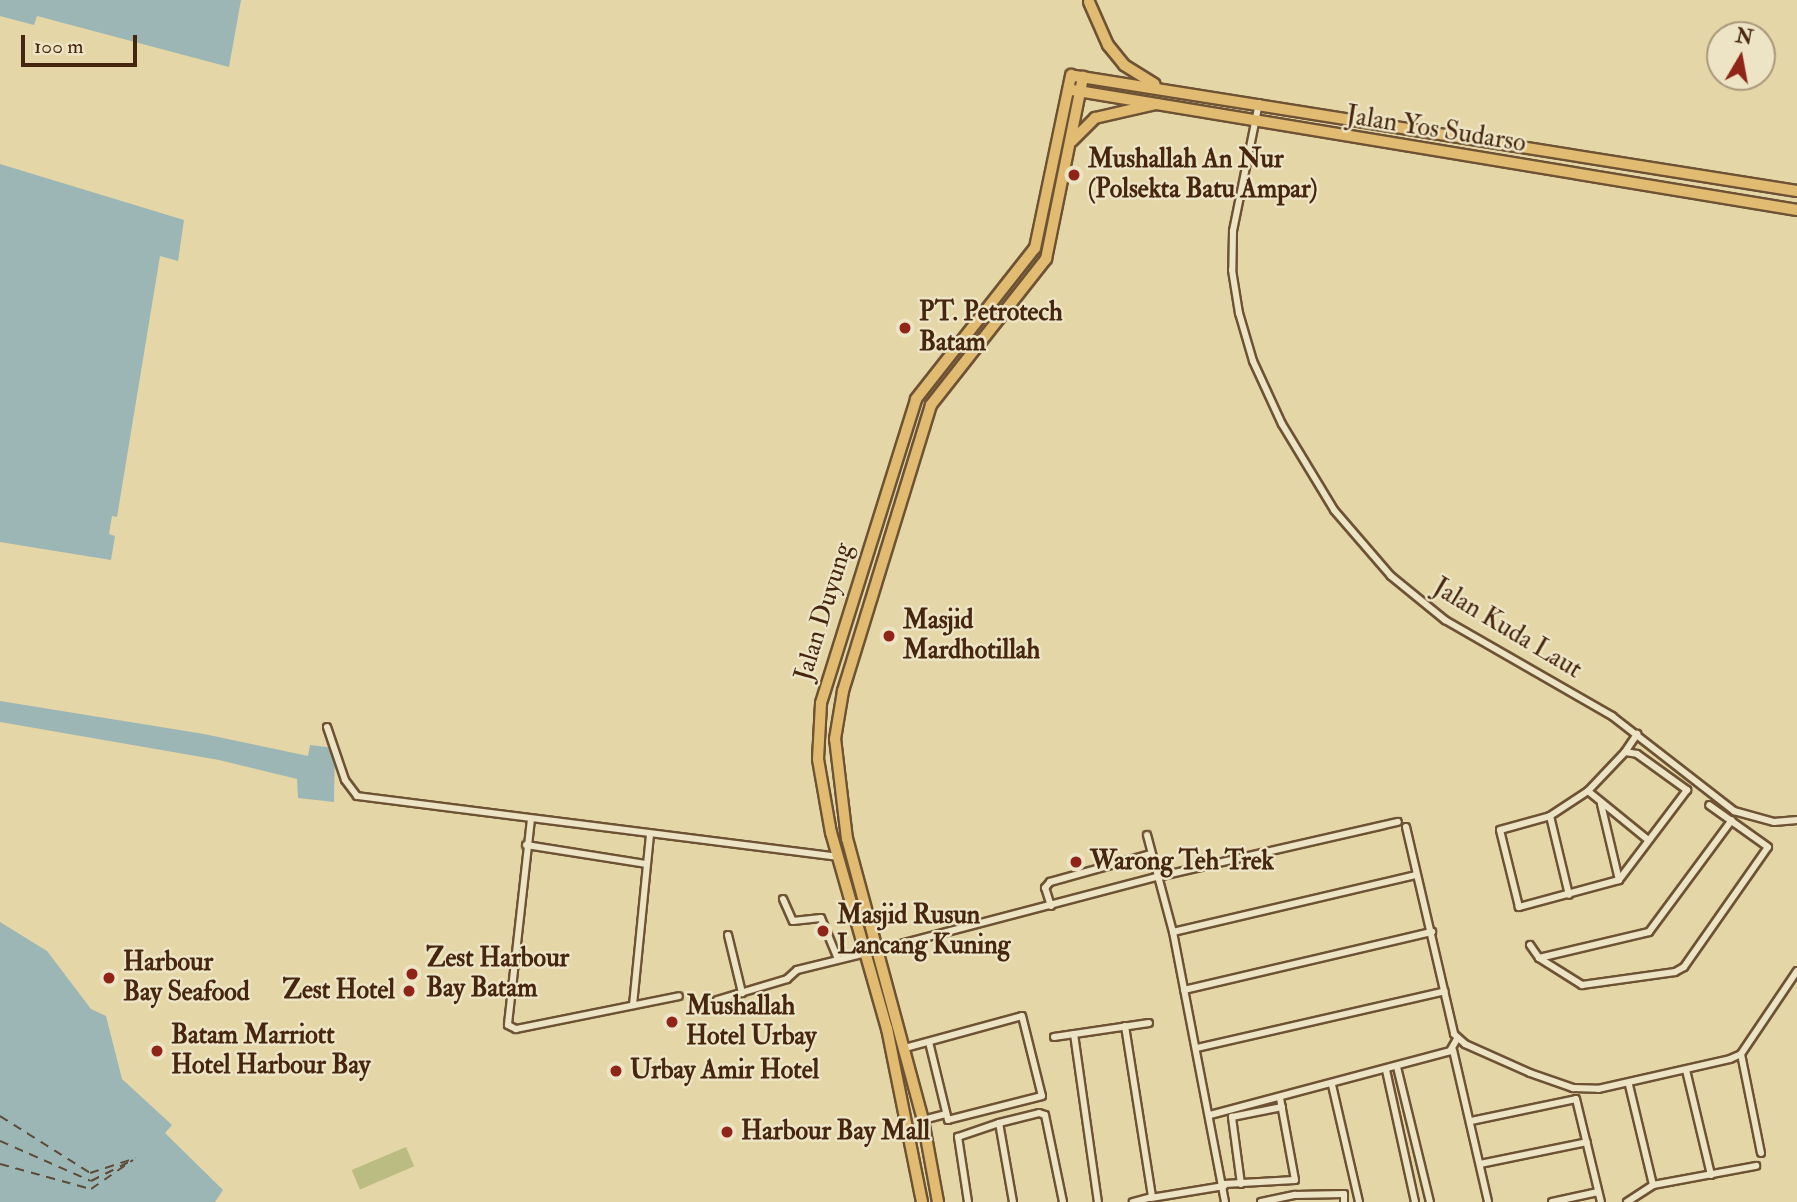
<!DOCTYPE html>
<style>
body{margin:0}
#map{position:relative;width:1797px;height:1202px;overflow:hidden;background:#e4d6a6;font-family:"IM FELL Double Pica",serif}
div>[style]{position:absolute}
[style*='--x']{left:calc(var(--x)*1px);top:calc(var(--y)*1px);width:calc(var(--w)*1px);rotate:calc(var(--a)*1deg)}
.green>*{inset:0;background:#bbbc82;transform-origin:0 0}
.water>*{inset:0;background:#9bb6b4}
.ferry>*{height:2px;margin-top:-1px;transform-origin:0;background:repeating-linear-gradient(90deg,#5b4a38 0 9px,transparent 0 16px)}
.roads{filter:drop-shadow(2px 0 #6e5234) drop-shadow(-2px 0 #6e5234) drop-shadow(0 2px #6e5234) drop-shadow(0 -2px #6e5234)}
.street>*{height:6px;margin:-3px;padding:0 3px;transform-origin:3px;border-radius:3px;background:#ede4c5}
.primary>*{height:10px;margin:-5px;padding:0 5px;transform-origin:5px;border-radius:5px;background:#e2bb73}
.highway>*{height:10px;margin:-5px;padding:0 5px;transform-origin:5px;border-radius:5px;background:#e2bb73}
.dots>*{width:19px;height:19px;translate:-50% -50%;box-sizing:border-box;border:4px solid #ede4c5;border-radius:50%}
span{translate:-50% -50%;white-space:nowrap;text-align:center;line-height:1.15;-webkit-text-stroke:5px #ede4c5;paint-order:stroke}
.street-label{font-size:26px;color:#46260e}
.poi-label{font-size:26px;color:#46260e;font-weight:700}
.left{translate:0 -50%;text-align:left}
.right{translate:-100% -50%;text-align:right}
.north{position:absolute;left:1706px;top:21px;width:70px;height:70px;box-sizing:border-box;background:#ede4c5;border:2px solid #aa987c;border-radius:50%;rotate:10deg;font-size:19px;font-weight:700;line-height:28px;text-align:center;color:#46260e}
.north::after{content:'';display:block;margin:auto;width:24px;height:32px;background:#8f2418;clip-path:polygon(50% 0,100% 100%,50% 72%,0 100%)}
.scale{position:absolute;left:21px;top:35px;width:116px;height:32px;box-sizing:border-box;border:4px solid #46260e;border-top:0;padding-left:9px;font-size:21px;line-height:24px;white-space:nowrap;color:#46260e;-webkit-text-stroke:5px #ede4c5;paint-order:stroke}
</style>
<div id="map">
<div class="green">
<i style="left:406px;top:1147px;width:21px;height:59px;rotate:67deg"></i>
</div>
<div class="water">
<i style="clip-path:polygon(0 0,241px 0,229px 67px,37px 16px,34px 25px,0 16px)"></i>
<i style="clip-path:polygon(0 164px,184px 220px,178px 261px,160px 256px,117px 517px,112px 516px,109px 534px,115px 536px,111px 560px,0 542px)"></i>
<i style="clip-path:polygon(0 701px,204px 734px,308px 756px,310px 745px,335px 748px,334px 802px,298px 798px,297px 779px,219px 760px,0 722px)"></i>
<i style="clip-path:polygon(0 922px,47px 951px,91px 1009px,106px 1016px,122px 1079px,172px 1125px,165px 1133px,223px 1190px,215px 1202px,0 1202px)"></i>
</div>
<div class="ferry">
<i style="--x:0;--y:1116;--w:107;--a:32.3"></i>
<i style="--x:90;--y:1173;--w:48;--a:-18.1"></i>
<i style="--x:0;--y:1141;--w:99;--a:23.7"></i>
<i style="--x:91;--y:1181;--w:42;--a:-26.6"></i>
<i style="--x:0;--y:1164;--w:94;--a:15.4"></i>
<i style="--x:91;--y:1189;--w:51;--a:-34.6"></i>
</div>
<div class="roads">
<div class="street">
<i style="--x:1259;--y:103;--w:131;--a:101.5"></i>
<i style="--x:1233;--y:231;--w:39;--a:91"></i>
<i style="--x:1232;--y:270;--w:44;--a:80.8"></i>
<i style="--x:1239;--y:313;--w:50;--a:73.7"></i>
<i style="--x:1253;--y:361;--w:69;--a:65.3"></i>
<i style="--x:1282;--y:424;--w:100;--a:58.8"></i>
<i style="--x:1334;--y:510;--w:87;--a:49.2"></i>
<i style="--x:1391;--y:576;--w:70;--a:39.2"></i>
<i style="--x:1445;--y:620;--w:193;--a:29.9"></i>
<i style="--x:1612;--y:716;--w:155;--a:37.9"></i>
<i style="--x:1734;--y:811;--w:41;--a:15.4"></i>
<i style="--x:1774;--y:822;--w:23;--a:-5"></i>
<i style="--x:327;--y:727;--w:56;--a:71.2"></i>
<i style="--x:345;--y:780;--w:20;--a:53"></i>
<i style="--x:357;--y:796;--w:485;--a:7.2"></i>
<i style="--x:1625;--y:752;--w:12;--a:9"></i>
<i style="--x:1637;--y:754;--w:62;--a:35.8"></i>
<i style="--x:1687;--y:790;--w:113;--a:127.1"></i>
<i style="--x:1619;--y:880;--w:104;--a:164.9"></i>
<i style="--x:1519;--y:907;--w:79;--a:-103.9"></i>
<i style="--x:1500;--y:830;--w:52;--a:-15.6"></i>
<i style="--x:1550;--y:816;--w:45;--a:-33.3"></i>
<i style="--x:1588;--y:791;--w:54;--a:-46.5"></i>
<i style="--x:1625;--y:752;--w:22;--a:-56"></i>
<i style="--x:1588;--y:791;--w:77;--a:39.2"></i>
<i style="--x:1601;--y:804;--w:78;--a:76.7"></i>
<i style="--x:1550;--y:816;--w:81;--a:76.5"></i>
<i style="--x:531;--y:819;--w:207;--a:96.4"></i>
<i style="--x:508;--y:1025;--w:9;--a:27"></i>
<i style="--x:516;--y:1029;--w:166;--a:-11.4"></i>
<i style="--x:1406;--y:827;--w:212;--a:76.9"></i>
<i style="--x:1454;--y:1034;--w:15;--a:42"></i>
<i style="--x:1465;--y:1044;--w:71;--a:24"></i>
<i style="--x:1530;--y:1073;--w:46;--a:19.2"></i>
<i style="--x:1573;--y:1088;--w:25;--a:2"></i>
<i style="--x:1598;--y:1089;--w:135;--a:-12.8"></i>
<i style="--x:1730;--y:1059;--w:12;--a:-24"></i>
<i style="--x:1741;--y:1054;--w:100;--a:-56"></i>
<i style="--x:1147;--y:835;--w:100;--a:75"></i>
<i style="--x:1173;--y:932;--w:275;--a:79.1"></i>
<i style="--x:526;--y:845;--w:121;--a:9"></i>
<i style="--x:783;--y:899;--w:24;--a:66"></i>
<i style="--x:793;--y:921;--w:28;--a:-6"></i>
<i style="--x:821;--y:918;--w:44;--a:67.5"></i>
<i style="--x:1051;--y:906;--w:19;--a:-108"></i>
<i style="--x:1045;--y:888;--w:8;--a:-50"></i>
<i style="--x:1050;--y:882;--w:105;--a:-15.5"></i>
<i style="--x:1173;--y:932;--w:250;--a:-13.2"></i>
<i style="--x:728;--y:935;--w:60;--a:76.4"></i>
<i style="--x:1530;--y:945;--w:16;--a:55"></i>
<i style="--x:1539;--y:958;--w:51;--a:32.1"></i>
<i style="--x:1582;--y:985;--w:94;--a:-8"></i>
<i style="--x:1675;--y:972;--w:10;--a:-29"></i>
<i style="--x:1684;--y:967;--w:146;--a:-55"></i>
<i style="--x:1768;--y:847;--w:72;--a:-144.6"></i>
<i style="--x:878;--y:950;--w:288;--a:-14.7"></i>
<i style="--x:1157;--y:877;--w:247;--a:-12.9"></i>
<i style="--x:1539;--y:958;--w:113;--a:-13.3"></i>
<i style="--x:1649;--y:932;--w:139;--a:-53.5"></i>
<i style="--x:1184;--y:990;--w:255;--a:-13.2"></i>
<i style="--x:717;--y:1000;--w:73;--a:-16.7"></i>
<i style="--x:787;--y:979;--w:13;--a:-42"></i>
<i style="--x:797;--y:970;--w:71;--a:-13.8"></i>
<i style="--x:633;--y:1005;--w:172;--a:-84.3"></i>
<i style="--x:1125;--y:1026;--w:173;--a:81"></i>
<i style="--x:1152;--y:1197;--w:20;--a:165"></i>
<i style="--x:1074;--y:1034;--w:170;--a:81.9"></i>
<i style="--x:1054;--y:1037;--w:96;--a:-8.4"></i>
<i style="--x:905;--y:1048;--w:121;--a:-15.3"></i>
<i style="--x:1022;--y:1016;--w:82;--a:76"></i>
<i style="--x:1042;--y:1096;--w:97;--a:165.7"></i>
<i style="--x:948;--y:1120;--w:80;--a:-103.7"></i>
<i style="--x:1197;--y:1048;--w:254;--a:-12.9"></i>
<i style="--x:1453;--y:1050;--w:156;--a:77"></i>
<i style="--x:1741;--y:1054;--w:101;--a:78.6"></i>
<i style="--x:1397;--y:1067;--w:139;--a:76.3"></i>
<i style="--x:1386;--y:1070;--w:135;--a:77.6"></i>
<i style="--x:1686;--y:1070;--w:108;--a:76.6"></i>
<i style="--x:1332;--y:1085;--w:120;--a:77"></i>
<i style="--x:1629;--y:1085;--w:103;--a:76.5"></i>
<i style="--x:1210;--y:1115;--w:248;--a:-14.9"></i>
<i style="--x:1450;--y:1051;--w:14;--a:-60"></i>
<i style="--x:923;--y:1120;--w:23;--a:-15"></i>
<i style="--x:1471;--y:1121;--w:107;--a:-11.8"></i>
<i style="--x:1576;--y:1099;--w:106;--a:76.4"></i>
<i style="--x:1480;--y:1164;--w:109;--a:-11.6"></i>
<i style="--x:1224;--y:1184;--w:71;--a:-3.2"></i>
<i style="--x:1295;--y:1180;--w:83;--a:-100.4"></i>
<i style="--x:1241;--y:1184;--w:68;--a:-97.7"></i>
<i style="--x:1232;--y:1117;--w:51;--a:-11.3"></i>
<i style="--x:1151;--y:1198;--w:74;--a:-9.3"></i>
<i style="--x:968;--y:1202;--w:66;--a:-98.7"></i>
<i style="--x:958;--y:1137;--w:43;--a:-18.9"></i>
<i style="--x:1013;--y:1202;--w:80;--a:-100"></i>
<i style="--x:999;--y:1123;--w:41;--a:-14"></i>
<i style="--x:1039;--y:1113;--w:6;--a:18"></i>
<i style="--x:1045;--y:1115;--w:89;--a:78.3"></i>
<i style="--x:1261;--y:1202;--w:35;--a:-12"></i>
<i style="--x:1295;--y:1195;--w:49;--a:-1.2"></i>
<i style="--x:1344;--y:1194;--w:8;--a:90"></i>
<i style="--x:1552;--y:1202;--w:47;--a:-12.3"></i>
<i style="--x:1627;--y:1202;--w:31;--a:-33"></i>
<i style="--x:1653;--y:1185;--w:105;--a:-10.5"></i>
</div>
<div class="primary">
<i style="--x:1089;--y:2;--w:47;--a:66.2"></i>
<i style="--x:1108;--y:45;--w:26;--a:51"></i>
<i style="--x:1124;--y:65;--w:36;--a:32"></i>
<i style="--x:1075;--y:76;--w:731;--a:9.05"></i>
<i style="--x:1072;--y:90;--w:735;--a:9.4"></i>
</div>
<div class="highway">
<i style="--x:1072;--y:141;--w:33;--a:-45"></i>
<i style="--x:1095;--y:118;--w:63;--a:-12.9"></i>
<i style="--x:922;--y:1202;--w:177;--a:-101.4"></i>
<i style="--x:887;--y:1029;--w:204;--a:-105.9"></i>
<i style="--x:831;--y:833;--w:75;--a:-100"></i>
<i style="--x:818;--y:759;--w:56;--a:-86.9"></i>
<i style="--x:821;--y:703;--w:318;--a:-72.6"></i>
<i style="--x:916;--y:399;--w:192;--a:-51.8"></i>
<i style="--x:1035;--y:248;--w:177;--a:-78.2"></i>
<i style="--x:938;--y:1202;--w:83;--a:-100.4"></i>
<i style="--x:923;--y:1120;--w:291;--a:-105.1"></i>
<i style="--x:847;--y:839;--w:101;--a:-96.8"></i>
<i style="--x:835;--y:739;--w:49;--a:-80.5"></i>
<i style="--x:843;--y:691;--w:299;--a:-72.9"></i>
<i style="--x:931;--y:405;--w:186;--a:-51.8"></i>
<i style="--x:1046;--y:259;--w:186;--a:-78.5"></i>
</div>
</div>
<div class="dots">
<i style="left:1074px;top:175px;background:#8f2418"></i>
<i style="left:905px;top:328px;background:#8f2418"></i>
<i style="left:889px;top:636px;background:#8f2418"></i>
<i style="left:1076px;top:862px;background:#8f2418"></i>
<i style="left:823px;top:931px;background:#8f2418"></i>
<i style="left:412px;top:974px;background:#8f2418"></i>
<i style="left:109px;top:978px;background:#8f2418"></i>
<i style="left:409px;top:991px;background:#8f2418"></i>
<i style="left:672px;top:1022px;background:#8f2418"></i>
<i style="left:157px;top:1051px;background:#8f2418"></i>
<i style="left:616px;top:1071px;background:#8f2418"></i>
<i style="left:727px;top:1132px;background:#8f2418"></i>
</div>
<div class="street-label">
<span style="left:1436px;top:130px;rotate:9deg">Jalan Yos Sudarso</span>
<span style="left:824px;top:612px;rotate:-73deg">Jalan Duyung</span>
<span style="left:1507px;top:629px;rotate:31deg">Jalan Kuda Laut</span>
</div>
<div class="poi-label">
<span class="left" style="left:1088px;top:175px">Mushallah An Nur<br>(Polsekta Batu Ampar)</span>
<span class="left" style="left:919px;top:328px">PT. Petrotech<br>Batam</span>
<span class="left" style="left:903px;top:636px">Masjid<br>Mardhotillah</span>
<span class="left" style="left:1090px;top:862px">Warong Teh Trek</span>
<span class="left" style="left:837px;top:931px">Masjid Rusun<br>Lancang Kuning</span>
<span class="left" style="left:426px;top:974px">Zest Harbour<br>Bay Batam</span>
<span class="left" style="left:123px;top:978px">Harbour<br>Bay Seafood</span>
<span class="right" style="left:395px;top:991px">Zest Hotel</span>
<span class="left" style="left:686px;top:1022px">Mushallah<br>Hotel Urbay</span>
<span class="left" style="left:171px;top:1051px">Batam Marriott<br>Hotel Harbour Bay</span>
<span class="left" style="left:630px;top:1071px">Urbay Amir Hotel</span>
<span class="left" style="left:741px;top:1132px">Harbour Bay Mall</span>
</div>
<div class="north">N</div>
<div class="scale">100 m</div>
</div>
